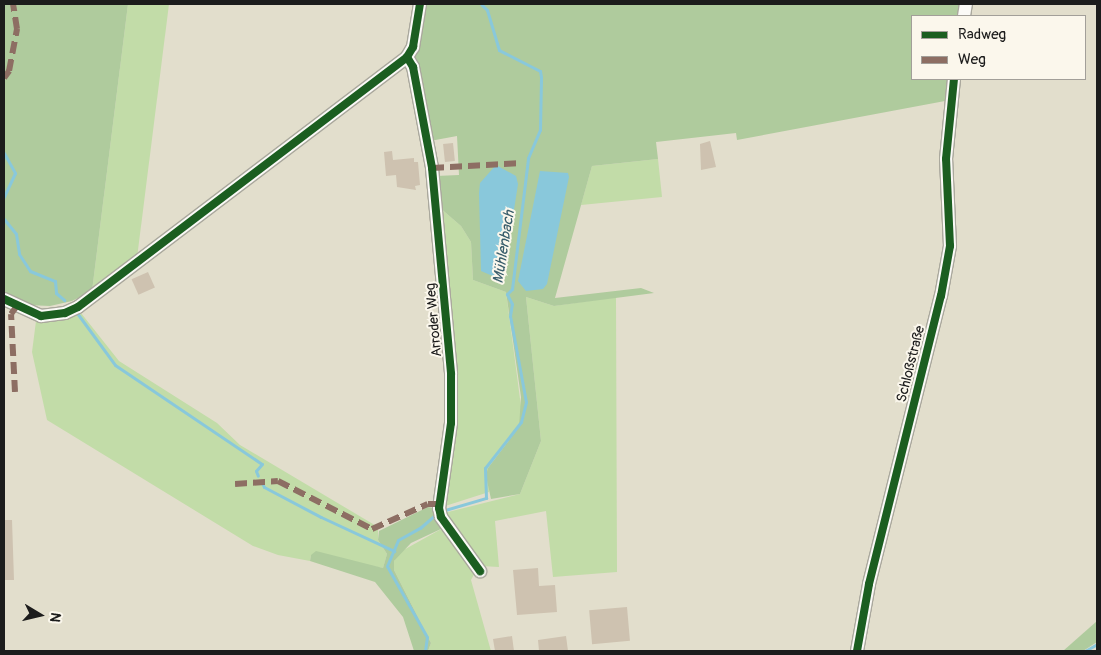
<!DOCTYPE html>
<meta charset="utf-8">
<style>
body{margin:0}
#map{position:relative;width:1101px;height:655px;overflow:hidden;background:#e2decc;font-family:Pangolin,sans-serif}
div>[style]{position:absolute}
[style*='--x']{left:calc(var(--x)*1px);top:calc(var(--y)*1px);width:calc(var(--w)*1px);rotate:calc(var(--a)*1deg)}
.green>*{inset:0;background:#c2dca8}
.forest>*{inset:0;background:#afcb9d}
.water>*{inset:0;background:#89c8db}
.stream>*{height:3px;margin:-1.5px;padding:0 1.5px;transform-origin:1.5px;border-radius:1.5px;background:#89c8db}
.building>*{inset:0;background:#cec2b0;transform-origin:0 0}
.roads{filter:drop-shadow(1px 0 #aaa89d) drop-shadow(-1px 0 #aaa89d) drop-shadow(0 1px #aaa89d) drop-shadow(0 -1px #aaa89d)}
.minor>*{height:12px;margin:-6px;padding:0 6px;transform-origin:6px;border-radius:6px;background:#fbfaf7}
.quiet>*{height:6px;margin-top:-3px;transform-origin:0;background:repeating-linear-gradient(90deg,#8d6e63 0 12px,transparent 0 18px)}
.cycleway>*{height:8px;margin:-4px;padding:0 4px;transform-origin:4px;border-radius:4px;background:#1b5e20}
span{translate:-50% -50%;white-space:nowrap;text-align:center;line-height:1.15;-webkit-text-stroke:4px #fbf7ec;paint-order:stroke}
.street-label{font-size:14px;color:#1c1c1c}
.water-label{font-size:15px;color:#385d6b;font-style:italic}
.frame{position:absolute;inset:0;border:5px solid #1c1c1c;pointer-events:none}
.legend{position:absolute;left:911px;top:15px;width:175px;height:65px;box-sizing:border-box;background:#fbf7ec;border:1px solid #a29f99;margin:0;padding:6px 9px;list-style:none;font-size:15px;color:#1c1c1c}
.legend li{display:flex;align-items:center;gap:10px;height:25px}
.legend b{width:25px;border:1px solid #a29f99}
.north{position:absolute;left:15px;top:590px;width:50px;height:50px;-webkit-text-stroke:4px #fbf7ec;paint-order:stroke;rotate:99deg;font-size:14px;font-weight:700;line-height:20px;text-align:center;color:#1c1c1c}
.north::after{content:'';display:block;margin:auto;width:18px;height:22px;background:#1c1c1c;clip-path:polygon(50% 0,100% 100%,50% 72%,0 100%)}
</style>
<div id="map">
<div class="green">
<i style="clip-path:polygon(128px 4px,169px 4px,137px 258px,92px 291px)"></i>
<i style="clip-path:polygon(658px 159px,662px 197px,581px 205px,592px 166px)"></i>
<i style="clip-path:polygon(439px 207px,461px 226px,471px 242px,473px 280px,506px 292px,522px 414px,519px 427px,488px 468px,489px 492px,442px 507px,455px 424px)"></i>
<i style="clip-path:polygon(526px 297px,554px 306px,616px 297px,617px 572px,553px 577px,546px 511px,495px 521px,499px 567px,481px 566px,444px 513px,520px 494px,541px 441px)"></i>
<i style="clip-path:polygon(81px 313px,119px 361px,217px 423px,240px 445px,378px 527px,378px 540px,387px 554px,383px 568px,311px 555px,310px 561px,278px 555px,253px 546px,47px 420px,32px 352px,36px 321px,66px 320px)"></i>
<i style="clip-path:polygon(443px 528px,477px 569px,471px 580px,491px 651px,428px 651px,431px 643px,394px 570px,394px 561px,400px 552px)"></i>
</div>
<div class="forest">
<i style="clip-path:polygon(4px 4px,128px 4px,92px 291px,72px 301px,50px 306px,27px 305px,4px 292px)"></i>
<i style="clip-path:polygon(425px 4px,961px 4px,958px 16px,912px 16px,912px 79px,948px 79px,945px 101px,737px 140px,736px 133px,656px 142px,658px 159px,592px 166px,555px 298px,641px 288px,654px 293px,554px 306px,526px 297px,541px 441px,520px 494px,491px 499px,486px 476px,488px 468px,519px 427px,521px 397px,506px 292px,473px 280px,471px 242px,461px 226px,439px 207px,436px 176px,459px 175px,457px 136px,430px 141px,415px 56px)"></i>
<i style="clip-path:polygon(428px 507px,434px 508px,443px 528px,411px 543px,394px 561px,394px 570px,431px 643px,428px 651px,414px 651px,403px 617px,375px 582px,310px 561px,311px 555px,316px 551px,383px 568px,387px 554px,378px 540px,379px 531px)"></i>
<i style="clip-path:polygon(1097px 621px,1097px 642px,1083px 651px,1063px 651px)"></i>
</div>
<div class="water">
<i style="clip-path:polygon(496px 165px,516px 176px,518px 184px,505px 268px,495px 277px,481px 271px,479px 193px,480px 183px)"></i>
<i style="clip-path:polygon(540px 171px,568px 173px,569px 177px,547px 284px,543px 289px,526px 291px,518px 281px)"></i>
</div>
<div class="stream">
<i style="--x:4;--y:153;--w:23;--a:61"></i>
<i style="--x:15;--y:173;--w:26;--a:115"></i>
<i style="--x:4;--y:219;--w:19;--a:51"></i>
<i style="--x:16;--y:234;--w:20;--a:81"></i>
<i style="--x:19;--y:254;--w:20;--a:57"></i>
<i style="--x:30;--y:271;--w:27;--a:22"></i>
<i style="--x:55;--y:281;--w:12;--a:85"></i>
<i style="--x:56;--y:293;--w:11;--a:41"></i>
<i style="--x:77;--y:313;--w:64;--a:53.8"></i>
<i style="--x:115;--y:365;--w:177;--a:34"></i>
<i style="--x:262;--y:464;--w:9;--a:131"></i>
<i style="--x:256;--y:471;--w:5;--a:68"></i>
<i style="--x:262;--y:483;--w:4;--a:63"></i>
<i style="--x:264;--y:487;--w:64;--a:27.8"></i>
<i style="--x:321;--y:517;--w:81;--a:25"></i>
<i style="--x:445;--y:510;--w:43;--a:-16.3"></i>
<i style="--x:486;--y:498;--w:30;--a:-92"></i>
<i style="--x:485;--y:468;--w:58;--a:-52"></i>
<i style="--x:521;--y:422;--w:21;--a:-76"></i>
<i style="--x:526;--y:402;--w:87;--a:-100.5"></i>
<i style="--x:510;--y:316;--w:12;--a:-81"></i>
<i style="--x:512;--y:304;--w:11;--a:-117"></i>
<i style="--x:507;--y:294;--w:7;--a:-45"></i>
<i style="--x:512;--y:289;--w:132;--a:-83"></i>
<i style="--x:528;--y:158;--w:30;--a:-67"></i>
<i style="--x:540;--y:130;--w:53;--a:-88.9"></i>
<i style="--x:541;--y:77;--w:6;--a:-99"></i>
<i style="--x:540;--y:71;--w:46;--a:-152.9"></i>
<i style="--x:499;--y:50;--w:42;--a:-106.7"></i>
<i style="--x:487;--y:10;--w:8;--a:-135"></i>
<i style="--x:425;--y:651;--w:14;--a:-82"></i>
<i style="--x:427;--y:637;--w:81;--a:-119.4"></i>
<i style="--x:387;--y:566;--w:28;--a:-67"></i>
<i style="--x:398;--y:540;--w:25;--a:-29"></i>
<i style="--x:420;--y:528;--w:18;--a:-41"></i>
<i style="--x:1085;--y:651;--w:14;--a:-30"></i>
</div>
<div class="building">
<i style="clip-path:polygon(710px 141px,716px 167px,701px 170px,700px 144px)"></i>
<i style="left:453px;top:143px;width:18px;height:10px;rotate:84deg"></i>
<i style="clip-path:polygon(392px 151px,393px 160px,414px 158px,414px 162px,418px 162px,420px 185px,415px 186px,416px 190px,397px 187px,396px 175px,386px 176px,384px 152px)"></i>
<i style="left:148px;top:272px;width:17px;height:18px;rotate:66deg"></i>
<i style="clip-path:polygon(4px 520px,12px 520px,14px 580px,4px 580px)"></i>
<i style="clip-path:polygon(538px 568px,539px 586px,555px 585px,557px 612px,517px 615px,513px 570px)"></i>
<i style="left:627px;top:607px;width:34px;height:38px;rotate:85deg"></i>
<i style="clip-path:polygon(512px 636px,514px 651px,495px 651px,493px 639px)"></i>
<i style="clip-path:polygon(566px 636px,568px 651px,539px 651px,538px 640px)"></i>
</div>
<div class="roads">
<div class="minor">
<i style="--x:964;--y:16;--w:12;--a:-81"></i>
<i style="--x:407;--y:57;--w:12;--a:59"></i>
<i style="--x:413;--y:67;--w:103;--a:79.3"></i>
<i style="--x:432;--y:168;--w:207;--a:84.7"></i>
<i style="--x:451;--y:374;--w:49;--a:90"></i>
<i style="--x:451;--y:423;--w:86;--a:98"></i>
<i style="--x:439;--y:508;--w:9;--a:77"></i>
<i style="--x:441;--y:517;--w:67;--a:54.2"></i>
<i style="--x:4;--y:299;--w:41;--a:24.7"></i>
<i style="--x:41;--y:316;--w:24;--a:-7"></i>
<i style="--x:65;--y:313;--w:14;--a:-25"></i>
<i style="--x:78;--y:307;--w:413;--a:-37.2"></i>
<i style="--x:407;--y:57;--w:12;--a:-59"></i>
<i style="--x:413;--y:47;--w:44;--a:-80.8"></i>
<i style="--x:857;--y:651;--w:68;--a:-79.8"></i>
<i style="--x:869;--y:584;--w:297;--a:-76"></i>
<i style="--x:941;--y:296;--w:51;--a:-79.8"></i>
<i style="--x:950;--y:246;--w:87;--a:-92.6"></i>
<i style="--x:946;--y:159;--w:80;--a:-84.3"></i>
</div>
</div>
<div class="quiet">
<i style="--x:4;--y:78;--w:9;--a:-54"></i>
<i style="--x:9;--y:71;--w:43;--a:-79.2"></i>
<i style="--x:17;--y:29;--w:25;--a:-99"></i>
<i style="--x:432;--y:168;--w:90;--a:-3.2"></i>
<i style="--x:15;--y:392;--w:78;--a:-92.9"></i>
<i style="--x:11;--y:314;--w:9;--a:-54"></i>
<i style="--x:235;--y:484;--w:43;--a:-4"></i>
<i style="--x:278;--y:481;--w:106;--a:27.1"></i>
<i style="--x:372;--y:529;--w:61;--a:-24.1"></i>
<i style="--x:428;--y:504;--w:11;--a:0"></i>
</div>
<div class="cycleway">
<i style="--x:407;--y:57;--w:12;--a:59"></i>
<i style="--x:413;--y:67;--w:103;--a:79.3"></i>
<i style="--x:432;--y:168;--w:207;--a:84.7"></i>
<i style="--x:451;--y:374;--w:49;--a:90"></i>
<i style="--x:451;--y:423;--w:86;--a:98"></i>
<i style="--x:439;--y:508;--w:9;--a:77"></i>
<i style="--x:441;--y:517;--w:67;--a:54.2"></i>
<i style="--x:4;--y:299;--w:41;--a:24.7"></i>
<i style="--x:41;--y:316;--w:24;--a:-7"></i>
<i style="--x:65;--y:313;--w:14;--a:-25"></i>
<i style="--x:78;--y:307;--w:413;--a:-37.2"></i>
<i style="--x:407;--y:57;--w:12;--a:-59"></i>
<i style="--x:413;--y:47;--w:44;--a:-80.8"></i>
<i style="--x:857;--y:651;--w:68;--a:-79.8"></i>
<i style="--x:869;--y:584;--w:297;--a:-76"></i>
<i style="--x:941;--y:296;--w:51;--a:-79.8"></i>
<i style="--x:950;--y:246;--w:87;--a:-92.6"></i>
<i style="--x:946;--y:159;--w:80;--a:-84.3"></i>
</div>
<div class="street-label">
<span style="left:434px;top:320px;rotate:-95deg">Arroder Weg</span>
<span style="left:911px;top:364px;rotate:-76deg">Schloßstraße</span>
</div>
<div class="water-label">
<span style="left:504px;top:247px;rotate:-81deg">Mühlenbach</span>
</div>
<div class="frame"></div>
<ul class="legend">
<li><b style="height:6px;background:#1b5e20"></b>Radweg</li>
<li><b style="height:6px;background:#8d6e63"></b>Weg</li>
</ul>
<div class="north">N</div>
</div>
